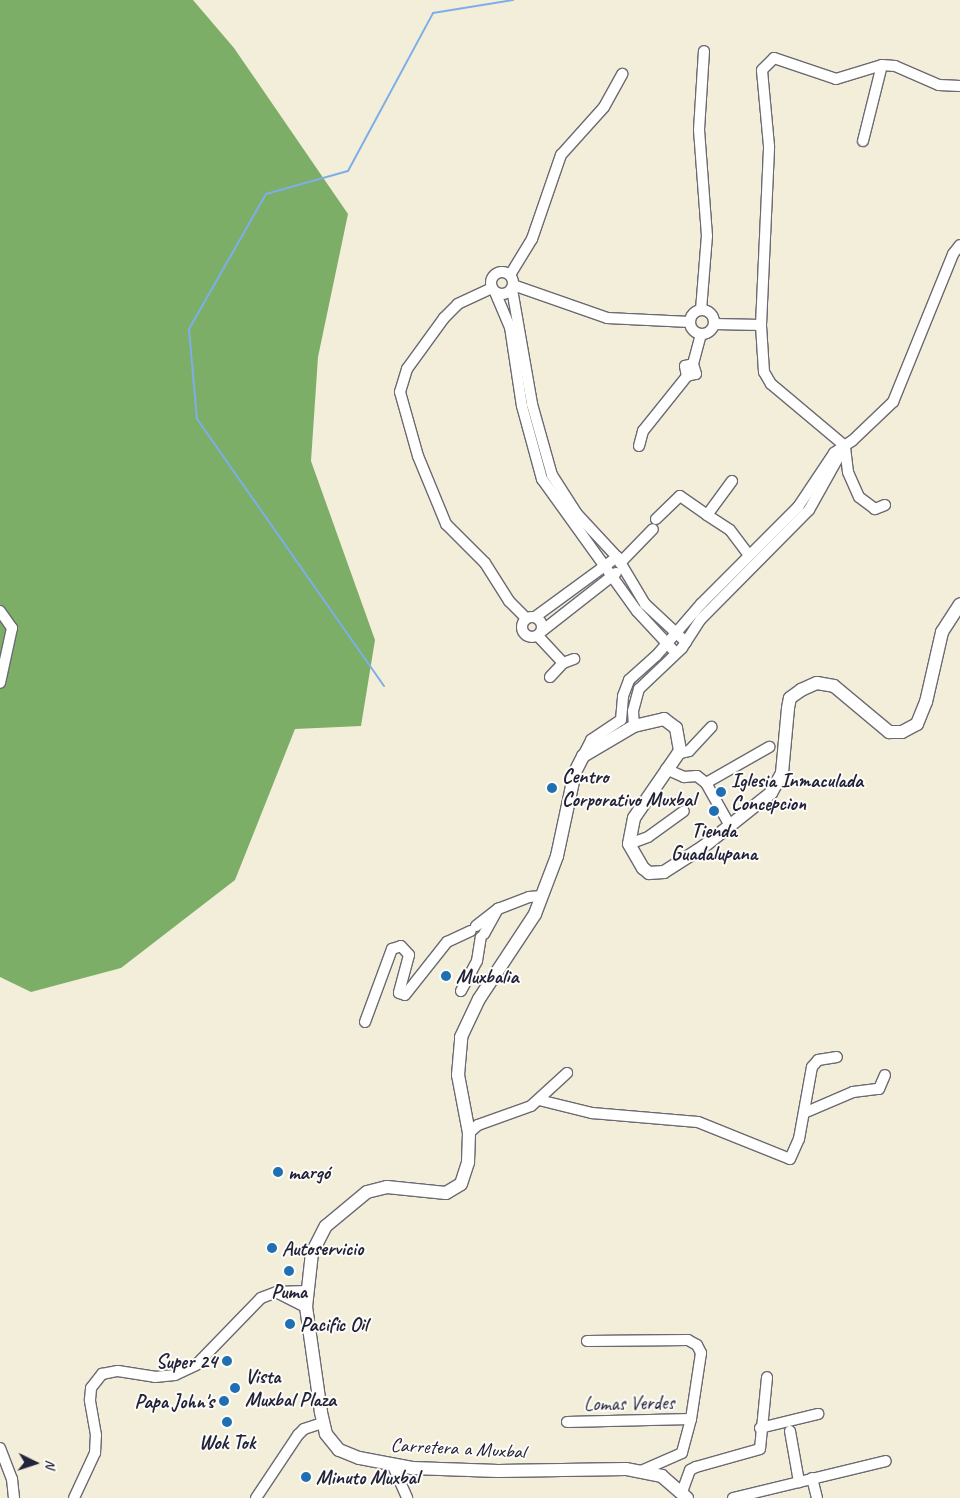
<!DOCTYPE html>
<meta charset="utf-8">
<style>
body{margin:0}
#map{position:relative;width:960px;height:1498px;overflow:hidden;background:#f3eed9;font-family:Caveat,sans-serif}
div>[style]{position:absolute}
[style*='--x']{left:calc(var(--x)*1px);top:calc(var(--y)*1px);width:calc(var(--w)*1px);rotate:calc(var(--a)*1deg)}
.forest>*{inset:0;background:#7dae68}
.stream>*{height:2px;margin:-1px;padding:0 1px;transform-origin:1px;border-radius:1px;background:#7caee8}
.roads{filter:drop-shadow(1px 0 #6b6972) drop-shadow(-1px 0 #6b6972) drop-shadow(0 1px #6b6972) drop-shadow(0 -1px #6b6972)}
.minor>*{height:10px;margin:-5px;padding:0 5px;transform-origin:5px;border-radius:5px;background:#fff}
.minor>.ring{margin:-5px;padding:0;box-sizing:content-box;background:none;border:10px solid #fff;border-radius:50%}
.major>*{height:12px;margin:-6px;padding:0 6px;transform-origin:6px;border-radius:6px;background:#fff}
.dots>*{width:14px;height:14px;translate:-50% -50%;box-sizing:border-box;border:2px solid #fdfcf7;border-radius:50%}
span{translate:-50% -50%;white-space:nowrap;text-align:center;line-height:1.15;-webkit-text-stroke:4px #fdfcf7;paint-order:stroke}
.poi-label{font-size:20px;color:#22223b;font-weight:700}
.left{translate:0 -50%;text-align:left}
.right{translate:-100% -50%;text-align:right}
.street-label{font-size:20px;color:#22223b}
.north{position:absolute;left:10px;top:1438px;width:50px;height:50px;-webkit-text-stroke:4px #fdfcf7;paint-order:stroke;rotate:94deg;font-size:14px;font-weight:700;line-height:20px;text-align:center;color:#22223b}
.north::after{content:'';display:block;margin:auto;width:18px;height:22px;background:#22223b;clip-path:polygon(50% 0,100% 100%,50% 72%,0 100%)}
</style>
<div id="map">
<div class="forest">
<i style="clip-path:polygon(0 0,193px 0,234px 48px,348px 214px,318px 357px,311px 461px,375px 640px,361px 726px,295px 729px,235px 880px,121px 968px,31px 992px,0 977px)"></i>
</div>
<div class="stream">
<i style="--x:384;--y:686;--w:326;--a:-125"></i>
<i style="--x:197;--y:419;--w:90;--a:-95.1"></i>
<i style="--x:189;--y:329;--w:155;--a:-60.3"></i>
<i style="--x:266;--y:194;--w:85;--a:-15.7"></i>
<i style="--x:348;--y:171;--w:179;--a:-61.7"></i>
<i style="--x:433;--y:13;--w:81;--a:-9.2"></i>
</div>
<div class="roads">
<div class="minor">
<i style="--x:863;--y:141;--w:78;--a:-76"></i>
<i class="ring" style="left:491px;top:272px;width:12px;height:12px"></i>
<i style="--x:510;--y:275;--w:42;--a:-58.6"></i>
<i style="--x:532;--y:239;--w:89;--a:-71"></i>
<i style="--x:561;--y:155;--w:64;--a:-48.1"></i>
<i style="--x:604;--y:107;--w:38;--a:-61"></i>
<i style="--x:513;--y:285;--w:100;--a:19.3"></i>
<i style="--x:607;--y:318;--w:83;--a:2.8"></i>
<i style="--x:492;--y:288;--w:38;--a:155"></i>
<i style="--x:458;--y:304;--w:20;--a:135"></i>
<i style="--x:444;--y:318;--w:63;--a:126"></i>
<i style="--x:407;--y:369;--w:24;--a:107"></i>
<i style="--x:400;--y:392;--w:66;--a:74.3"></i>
<i style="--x:418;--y:456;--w:74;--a:67.6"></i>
<i style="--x:446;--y:524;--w:55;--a:45"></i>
<i style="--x:485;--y:563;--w:45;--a:57.7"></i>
<i style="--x:509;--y:601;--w:25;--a:45"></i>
<i style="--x:512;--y:289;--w:117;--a:80.1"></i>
<i style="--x:532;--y:404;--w:74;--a:74.3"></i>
<i style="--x:552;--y:475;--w:46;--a:57.3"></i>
<i style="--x:577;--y:514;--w:59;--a:47.1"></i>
<i style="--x:617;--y:557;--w:55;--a:59.2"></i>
<i style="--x:645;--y:604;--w:56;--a:42.8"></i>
<i style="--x:495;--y:292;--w:38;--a:67"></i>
<i style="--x:510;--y:327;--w:80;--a:81.4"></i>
<i style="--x:522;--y:406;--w:76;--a:74.7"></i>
<i style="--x:542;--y:479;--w:163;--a:54.3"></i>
<i style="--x:637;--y:611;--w:56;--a:47.2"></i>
<i style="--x:701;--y:310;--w:74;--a:-85.4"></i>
<i style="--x:707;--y:236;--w:106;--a:-94.3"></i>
<i style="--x:699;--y:130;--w:79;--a:-86.4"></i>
<i class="ring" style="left:690px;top:310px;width:14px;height:14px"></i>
<i style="--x:714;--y:324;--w:47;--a:1.2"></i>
<i style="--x:693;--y:364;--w:31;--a:-75"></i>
<i style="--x:639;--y:446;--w:16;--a:-75"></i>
<i style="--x:643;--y:431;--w:70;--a:-51.3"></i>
<i style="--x:687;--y:376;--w:9;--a:-13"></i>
<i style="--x:696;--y:374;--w:10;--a:-107"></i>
<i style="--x:693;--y:364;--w:8;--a:166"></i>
<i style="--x:685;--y:366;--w:10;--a:79"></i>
<i style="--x:732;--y:481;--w:42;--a:126.3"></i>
<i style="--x:707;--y:515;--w:27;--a:33"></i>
<i style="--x:730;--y:530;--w:31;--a:53"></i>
<i style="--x:885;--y:505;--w:11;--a:158"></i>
<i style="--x:875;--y:509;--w:20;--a:-143"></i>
<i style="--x:859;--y:497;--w:27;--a:-114"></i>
<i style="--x:848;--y:472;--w:26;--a:-97"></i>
<i style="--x:845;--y:446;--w:97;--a:-140"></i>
<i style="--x:771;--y:384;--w:14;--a:-120"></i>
<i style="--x:764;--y:372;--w:47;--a:-93.7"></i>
<i style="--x:761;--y:325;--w:179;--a:-87.4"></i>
<i style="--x:769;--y:146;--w:76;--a:-95.3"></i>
<i style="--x:762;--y:70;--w:17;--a:-45"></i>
<i style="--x:774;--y:58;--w:65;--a:18.7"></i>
<i style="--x:836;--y:79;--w:48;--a:-16.9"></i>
<i style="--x:882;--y:65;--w:13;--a:4"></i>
<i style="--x:895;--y:66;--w:48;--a:23.4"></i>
<i style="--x:939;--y:85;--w:21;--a:3"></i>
<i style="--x:656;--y:519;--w:33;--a:-44"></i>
<i style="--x:680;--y:496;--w:33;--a:35"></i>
<i style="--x:620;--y:563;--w:47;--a:-45.9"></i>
<i style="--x:0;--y:611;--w:21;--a:55"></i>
<i style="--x:12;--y:628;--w:56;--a:102.3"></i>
<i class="ring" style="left:522px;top:617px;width:10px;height:10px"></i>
<i style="--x:535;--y:617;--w:102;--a:-36.2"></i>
<i style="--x:542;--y:631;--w:94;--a:-38.1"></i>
<i style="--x:538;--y:636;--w:37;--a:47"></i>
<i style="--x:563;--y:663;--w:12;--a:-20"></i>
<i style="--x:550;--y:677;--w:19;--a:-47"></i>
<i style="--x:634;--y:726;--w:15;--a:-94"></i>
<i style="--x:633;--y:711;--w:23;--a:-75"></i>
<i style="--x:639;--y:689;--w:59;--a:-43.6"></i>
<i style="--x:682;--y:648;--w:35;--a:-57"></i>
<i style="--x:701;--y:619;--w:153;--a:-45.3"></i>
<i style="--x:809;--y:510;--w:72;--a:-60.9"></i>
<i style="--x:677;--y:754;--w:12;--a:-14"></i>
<i style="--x:689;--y:751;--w:33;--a:-47"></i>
<i style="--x:583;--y:756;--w:18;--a:-63"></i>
<i style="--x:591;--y:740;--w:36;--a:-34"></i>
<i style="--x:621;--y:720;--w:24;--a:-85"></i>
<i style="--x:623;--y:696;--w:17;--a:-69"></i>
<i style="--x:629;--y:680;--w:36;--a:-42"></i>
<i style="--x:656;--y:656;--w:69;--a:-49.1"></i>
<i style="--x:701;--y:604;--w:137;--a:-45"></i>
<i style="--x:798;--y:507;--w:65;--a:-56.3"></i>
<i style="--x:834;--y:453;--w:22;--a:-34"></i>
<i style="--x:852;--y:441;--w:57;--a:-43.6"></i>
<i style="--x:893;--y:402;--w:160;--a:-67.9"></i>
<i style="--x:953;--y:254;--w:11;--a:-52"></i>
<i style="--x:666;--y:769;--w:20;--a:24"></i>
<i style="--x:684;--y:777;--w:13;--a:-4"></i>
<i style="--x:697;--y:776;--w:11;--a:38"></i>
<i style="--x:706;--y:783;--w:47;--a:60.7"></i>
<i style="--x:706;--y:783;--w:73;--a:-29.7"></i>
<i style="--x:629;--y:844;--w:20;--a:-20"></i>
<i style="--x:648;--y:837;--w:44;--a:-35.8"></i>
<i style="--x:476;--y:926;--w:28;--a:-38"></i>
<i style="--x:498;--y:909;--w:33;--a:-21"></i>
<i style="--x:529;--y:897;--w:13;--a:-4"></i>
<i style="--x:484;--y:934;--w:29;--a:-61"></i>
<i style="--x:461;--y:991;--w:34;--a:-62"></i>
<i style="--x:477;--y:961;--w:24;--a:-81"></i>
<i style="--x:365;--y:1022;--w:78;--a:-69.7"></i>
<i style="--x:392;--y:949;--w:9;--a:-18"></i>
<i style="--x:401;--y:946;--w:12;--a:48"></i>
<i style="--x:409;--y:955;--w:39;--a:105"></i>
<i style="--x:399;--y:993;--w:6;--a:18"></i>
<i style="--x:405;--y:995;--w:68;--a:-51.6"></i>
<i style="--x:447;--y:942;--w:26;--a:-25"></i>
<i style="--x:539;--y:1100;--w:55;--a:13.8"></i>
<i style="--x:592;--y:1113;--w:106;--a:4.9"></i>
<i style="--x:698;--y:1122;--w:99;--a:21.9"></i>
<i style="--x:790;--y:1159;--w:22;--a:-66"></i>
<i style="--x:799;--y:1139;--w:73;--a:-79.8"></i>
<i style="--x:812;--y:1067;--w:9;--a:-49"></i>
<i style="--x:818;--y:1060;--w:19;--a:-9"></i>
<i style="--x:804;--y:1113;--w:53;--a:-23.2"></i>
<i style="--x:853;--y:1092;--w:26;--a:-7"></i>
<i style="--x:879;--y:1089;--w:15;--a:-67"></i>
<i style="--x:469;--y:1133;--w:12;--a:-42"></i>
<i style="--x:478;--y:1125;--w:56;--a:-19.7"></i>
<i style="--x:531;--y:1106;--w:49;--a:-42.5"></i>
<i style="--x:278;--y:1293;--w:31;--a:27"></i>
<i style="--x:587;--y:1341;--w:101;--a:-0.6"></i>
<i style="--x:688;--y:1340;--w:10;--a:29"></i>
<i style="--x:697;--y:1345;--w:9;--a:63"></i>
<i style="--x:701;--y:1353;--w:67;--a:98.6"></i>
<i style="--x:691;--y:1419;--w:35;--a:105"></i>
<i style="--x:682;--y:1453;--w:45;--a:156.3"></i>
<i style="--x:567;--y:1422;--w:124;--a:-1.4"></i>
<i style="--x:760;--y:1428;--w:60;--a:-13.6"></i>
<i style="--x:790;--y:1431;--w:52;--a:80"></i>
<i style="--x:0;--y:1448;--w:33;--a:69"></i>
<i style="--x:12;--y:1479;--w:19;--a:84"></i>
<i style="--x:393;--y:1466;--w:35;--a:66"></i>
<i style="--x:812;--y:1478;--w:21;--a:76"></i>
<i style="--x:682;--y:1492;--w:23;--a:-70"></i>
<i style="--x:690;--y:1470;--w:7;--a:-27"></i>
<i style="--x:696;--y:1467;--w:66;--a:-15.7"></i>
<i style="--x:760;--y:1449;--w:72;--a:-84.4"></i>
<i style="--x:74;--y:1498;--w:50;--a:-65"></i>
<i style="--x:95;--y:1453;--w:18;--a:-87"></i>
<i style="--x:96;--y:1435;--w:36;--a:-100"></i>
<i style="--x:90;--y:1400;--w:12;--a:-85"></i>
<i style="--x:91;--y:1388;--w:18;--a:-52"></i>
<i style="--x:102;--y:1374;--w:16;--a:-11"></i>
<i style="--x:118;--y:1371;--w:37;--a:9"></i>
<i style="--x:155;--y:1377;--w:20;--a:-6"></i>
<i style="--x:175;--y:1375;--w:23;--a:-25"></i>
<i style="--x:196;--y:1365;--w:93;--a:-45.9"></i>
<i style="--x:261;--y:1298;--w:17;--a:-21"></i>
<i style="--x:277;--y:1292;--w:29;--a:-2"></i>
<i style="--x:256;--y:1498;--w:76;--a:-56.3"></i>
<i style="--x:298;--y:1435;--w:8;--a:-45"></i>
<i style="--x:304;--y:1429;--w:20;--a:-18"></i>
<i style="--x:733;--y:1498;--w:157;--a:-13.6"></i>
</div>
<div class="major">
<i style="--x:687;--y:1498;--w:33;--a:-139"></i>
<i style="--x:662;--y:1476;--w:37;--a:-169"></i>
<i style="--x:626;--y:1469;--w:128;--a:179.1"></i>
<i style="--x:498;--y:1471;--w:86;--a:-178"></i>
<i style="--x:412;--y:1468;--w:54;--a:-169.3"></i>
<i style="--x:359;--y:1458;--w:22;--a:-158"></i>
<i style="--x:339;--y:1450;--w:21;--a:-129"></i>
<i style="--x:326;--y:1434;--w:23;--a:-103"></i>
<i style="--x:321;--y:1412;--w:106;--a:-98.1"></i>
<i style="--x:306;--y:1307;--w:54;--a:-83.7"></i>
<i style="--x:312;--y:1253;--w:30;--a:-63"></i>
<i style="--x:326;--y:1226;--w:53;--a:-39.7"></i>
<i style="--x:367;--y:1192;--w:21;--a:-14"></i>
<i style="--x:387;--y:1187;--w:59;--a:5.8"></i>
<i style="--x:446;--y:1193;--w:17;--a:-31"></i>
<i style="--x:461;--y:1184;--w:23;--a:-72"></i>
<i style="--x:468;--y:1162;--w:29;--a:-88"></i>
<i style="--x:469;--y:1133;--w:59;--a:-100.7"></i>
<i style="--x:458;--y:1075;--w:38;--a:-85"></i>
<i style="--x:461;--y:1037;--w:42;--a:-64.7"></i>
<i style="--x:479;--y:999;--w:102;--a:-56.6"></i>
<i style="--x:535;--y:914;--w:62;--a:-69.2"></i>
<i style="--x:557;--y:856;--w:86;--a:-77.9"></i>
<i style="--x:575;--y:772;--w:18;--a:-63"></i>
<i style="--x:583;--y:756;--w:59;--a:-30.5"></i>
<i style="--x:634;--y:726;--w:31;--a:-13"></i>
<i style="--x:664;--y:719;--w:15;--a:37"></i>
<i style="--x:676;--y:728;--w:23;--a:80"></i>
<i style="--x:680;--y:751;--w:81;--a:124.5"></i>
<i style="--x:634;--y:818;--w:26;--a:101"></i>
<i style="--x:629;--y:844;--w:28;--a:60"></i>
<i style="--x:643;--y:868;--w:8;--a:40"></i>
<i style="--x:649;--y:873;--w:15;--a:-4"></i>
<i style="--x:664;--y:872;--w:46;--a:-32.7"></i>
<i style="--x:703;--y:847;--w:87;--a:-38.5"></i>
<i style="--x:771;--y:793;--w:23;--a:-61"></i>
<i style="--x:782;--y:773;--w:65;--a:-84.7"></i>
<i style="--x:788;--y:708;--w:10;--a:-79"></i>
<i style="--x:790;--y:698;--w:14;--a:-36"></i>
<i style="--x:801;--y:690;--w:17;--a:-24"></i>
<i style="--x:817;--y:683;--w:17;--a:10"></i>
<i style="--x:834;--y:686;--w:72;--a:39.9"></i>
<i style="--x:889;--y:732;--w:13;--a:0"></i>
<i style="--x:902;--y:732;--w:17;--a:-28"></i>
<i style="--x:917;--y:724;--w:24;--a:-68"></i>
<i style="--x:926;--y:702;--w:72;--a:-77.1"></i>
<i style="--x:942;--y:632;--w:33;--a:-57"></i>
</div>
</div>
<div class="dots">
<i style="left:552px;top:788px;background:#1f6fb2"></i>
<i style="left:721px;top:792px;background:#1f6fb2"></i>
<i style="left:714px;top:811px;background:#1f6fb2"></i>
<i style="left:446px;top:976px;background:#1f6fb2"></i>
<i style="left:278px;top:1172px;background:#1f6fb2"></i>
<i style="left:272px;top:1248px;background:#1f6fb2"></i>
<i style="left:289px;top:1271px;background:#1f6fb2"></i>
<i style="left:290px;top:1324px;background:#1f6fb2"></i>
<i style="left:227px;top:1361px;background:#1f6fb2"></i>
<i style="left:235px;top:1388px;background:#1f6fb2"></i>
<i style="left:224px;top:1401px;background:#1f6fb2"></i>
<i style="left:227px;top:1422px;background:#1f6fb2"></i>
<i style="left:306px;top:1477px;background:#1f6fb2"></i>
</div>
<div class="poi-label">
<span class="left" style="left:562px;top:788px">Centro<br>Corporativo Muxbal</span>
<span class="left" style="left:731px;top:792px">Iglesia Inmaculada<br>Concepcion</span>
<span style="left:714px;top:842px">Tienda<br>Guadalupana</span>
<span class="left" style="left:456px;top:976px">Muxbalia</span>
<span class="left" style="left:288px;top:1172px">margó</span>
<span class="left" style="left:282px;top:1248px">Autoservicio</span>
<span style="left:289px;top:1291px">Puma</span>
<span class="left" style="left:300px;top:1324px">Pacific Oil</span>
<span class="right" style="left:217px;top:1361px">Super 24</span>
<span class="left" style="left:245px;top:1388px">Vista<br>Muxbal Plaza</span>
<span class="right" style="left:214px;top:1401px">Papa John's</span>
<span style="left:227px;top:1442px">Wok Tok</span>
<span class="left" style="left:316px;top:1477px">Minuto Muxbal</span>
</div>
<div class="street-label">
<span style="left:629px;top:1403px;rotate:-1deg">Lomas Verdes</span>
<span style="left:458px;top:1448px;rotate:3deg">Carretera a Muxbal</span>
</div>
<div class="north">N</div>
</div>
